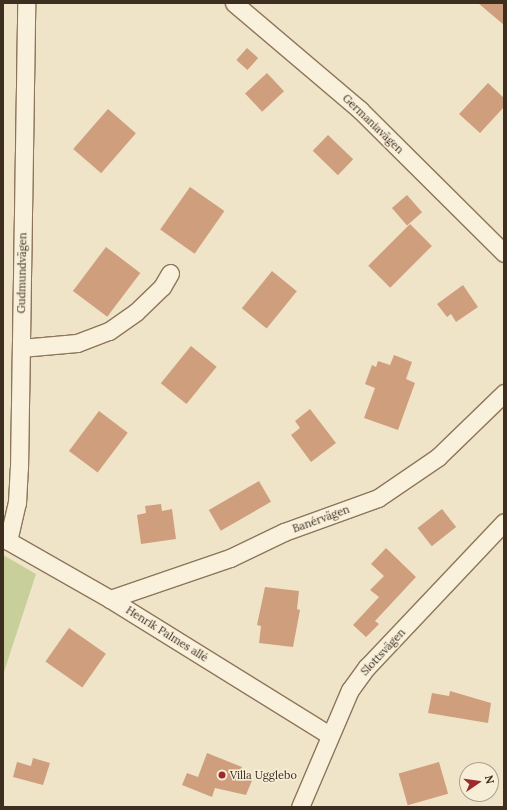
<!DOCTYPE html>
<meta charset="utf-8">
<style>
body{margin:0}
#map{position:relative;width:507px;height:810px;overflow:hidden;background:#f0e4c8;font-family:Lora,serif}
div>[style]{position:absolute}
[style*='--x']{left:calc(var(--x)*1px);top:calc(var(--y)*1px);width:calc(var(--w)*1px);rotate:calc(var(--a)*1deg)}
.green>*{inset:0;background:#c9cf9b}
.building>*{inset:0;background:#cf9f7d;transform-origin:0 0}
.roads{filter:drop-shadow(1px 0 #8d765c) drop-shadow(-1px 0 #8d765c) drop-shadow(0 1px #8d765c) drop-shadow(0 -1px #8d765c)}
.minor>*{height:17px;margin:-8.5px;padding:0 8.5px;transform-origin:8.5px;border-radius:8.5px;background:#faf1dc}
.dots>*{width:11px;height:11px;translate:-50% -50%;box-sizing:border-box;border:2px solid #f7eed8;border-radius:50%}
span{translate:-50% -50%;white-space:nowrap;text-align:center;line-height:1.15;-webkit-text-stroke:3px #f7eed8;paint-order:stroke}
.street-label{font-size:11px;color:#3d2e20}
.poi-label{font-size:11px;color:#3d2e20}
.left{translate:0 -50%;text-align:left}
.frame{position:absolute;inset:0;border:4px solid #3d2e20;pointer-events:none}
.north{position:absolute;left:459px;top:762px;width:40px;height:40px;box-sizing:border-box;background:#f7eed8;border:1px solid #ada18e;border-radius:50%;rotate:77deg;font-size:11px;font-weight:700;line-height:16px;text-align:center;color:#3d2e20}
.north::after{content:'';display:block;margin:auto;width:14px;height:18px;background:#9e2a2b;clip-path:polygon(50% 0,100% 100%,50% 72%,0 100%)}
</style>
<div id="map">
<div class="green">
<i style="clip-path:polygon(3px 555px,36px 574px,3px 675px)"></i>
</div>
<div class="building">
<i style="clip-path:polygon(478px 3px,504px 3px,504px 25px)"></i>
<i style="left:247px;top:48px;width:15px;height:16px;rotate:42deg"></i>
<i style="left:267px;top:73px;width:25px;height:30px;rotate:47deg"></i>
<i style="clip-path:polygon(488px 83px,504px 98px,504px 107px,480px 133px,459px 114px)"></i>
<i style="left:108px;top:109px;width:37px;height:53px;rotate:41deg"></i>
<i style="left:328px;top:135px;width:35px;height:22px;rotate:44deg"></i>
<i style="left:190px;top:187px;width:42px;height:52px;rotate:35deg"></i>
<i style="left:407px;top:195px;width:23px;height:20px;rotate:49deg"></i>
<i style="left:410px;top:224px;width:31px;height:59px;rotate:45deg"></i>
<i style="left:106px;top:247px;width:43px;height:55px;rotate:37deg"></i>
<i style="left:272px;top:271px;width:32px;height:48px;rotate:39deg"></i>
<i style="clip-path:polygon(463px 285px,478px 307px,456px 322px,451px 314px,447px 317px,437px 304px)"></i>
<i style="left:191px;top:346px;width:33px;height:48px;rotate:39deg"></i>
<i style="clip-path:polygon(394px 355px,412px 362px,406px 379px,415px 383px,398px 430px,364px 418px,375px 388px,365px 384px,372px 365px,376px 367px,378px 361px,390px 365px)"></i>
<i style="clip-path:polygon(310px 409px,336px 443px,311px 462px,291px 435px,300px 428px,295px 421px)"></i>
<i style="left:99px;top:411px;width:36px;height:50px;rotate:37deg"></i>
<i style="left:259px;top:481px;width:24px;height:58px;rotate:60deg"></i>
<i style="clip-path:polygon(161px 504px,162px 511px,172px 509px,176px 539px,141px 544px,137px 515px,146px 513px,145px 506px)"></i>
<i style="left:442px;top:509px;width:23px;height:31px;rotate:52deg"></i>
<i style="clip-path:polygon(386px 548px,416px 577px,375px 621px,379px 624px,366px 637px,353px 625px,379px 597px,370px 590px,384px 576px,371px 564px)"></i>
<i style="clip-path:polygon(265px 587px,299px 591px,297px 609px,300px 610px,293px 647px,259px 643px,261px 626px,257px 625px)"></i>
<i style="left:69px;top:628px;width:45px;height:41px;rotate:35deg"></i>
<i style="clip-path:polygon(450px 691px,491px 703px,488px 723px,428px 713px,432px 693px,449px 696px)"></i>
<i style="clip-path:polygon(207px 753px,242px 767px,240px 773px,253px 778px,246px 795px,215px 788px,212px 797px,182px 785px,187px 773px,198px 777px)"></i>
<i style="clip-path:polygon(33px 758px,50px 763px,43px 785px,13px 777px,17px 762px,31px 766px)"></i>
<i style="left:439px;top:762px;width:33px;height:42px;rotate:74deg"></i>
</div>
<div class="roads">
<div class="minor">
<i style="--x:234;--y:3;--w:165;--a:40.3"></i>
<i style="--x:360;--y:110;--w:203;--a:44.8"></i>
<i style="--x:21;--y:348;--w:56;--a:-5.1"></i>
<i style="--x:77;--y:343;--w:34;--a:-21"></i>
<i style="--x:109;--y:331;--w:33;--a:-35"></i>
<i style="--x:136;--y:312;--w:36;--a:-44"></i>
<i style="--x:162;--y:287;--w:16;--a:-60"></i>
<i style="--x:3;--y:538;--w:123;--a:29.7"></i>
<i style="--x:110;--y:599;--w:258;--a:31.8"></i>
<i style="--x:8;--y:541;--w:39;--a:-77"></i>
<i style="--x:17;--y:503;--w:35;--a:-87"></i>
<i style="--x:19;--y:468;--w:465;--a:-89.1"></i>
<i style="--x:110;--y:599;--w:127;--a:-18.9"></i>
<i style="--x:230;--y:558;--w:60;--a:-25.7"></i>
<i style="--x:284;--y:532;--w:100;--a:-19.9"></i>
<i style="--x:378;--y:498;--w:73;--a:-34.3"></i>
<i style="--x:438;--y:457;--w:92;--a:-44.1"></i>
<i style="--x:300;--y:807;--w:127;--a:-66.9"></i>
<i style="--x:350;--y:690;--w:29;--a:-54"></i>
<i style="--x:367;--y:667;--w:199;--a:-46.6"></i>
</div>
</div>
<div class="dots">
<i style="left:222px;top:775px;background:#9e2a2b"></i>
</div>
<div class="street-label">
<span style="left:373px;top:124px;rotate:44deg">Germaniavägen</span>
<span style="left:22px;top:273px;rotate:-89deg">Gudmundvägen</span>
<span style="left:321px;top:519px;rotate:-20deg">Banérvägen</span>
<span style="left:167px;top:634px;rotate:32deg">Henrik Palmes allé</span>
<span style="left:383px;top:652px;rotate:-47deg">Slottsvägen</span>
</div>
<div class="poi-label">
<span class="left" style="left:230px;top:775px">Villa Ugglebo</span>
</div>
<div class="frame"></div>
<div class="north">N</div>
</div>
